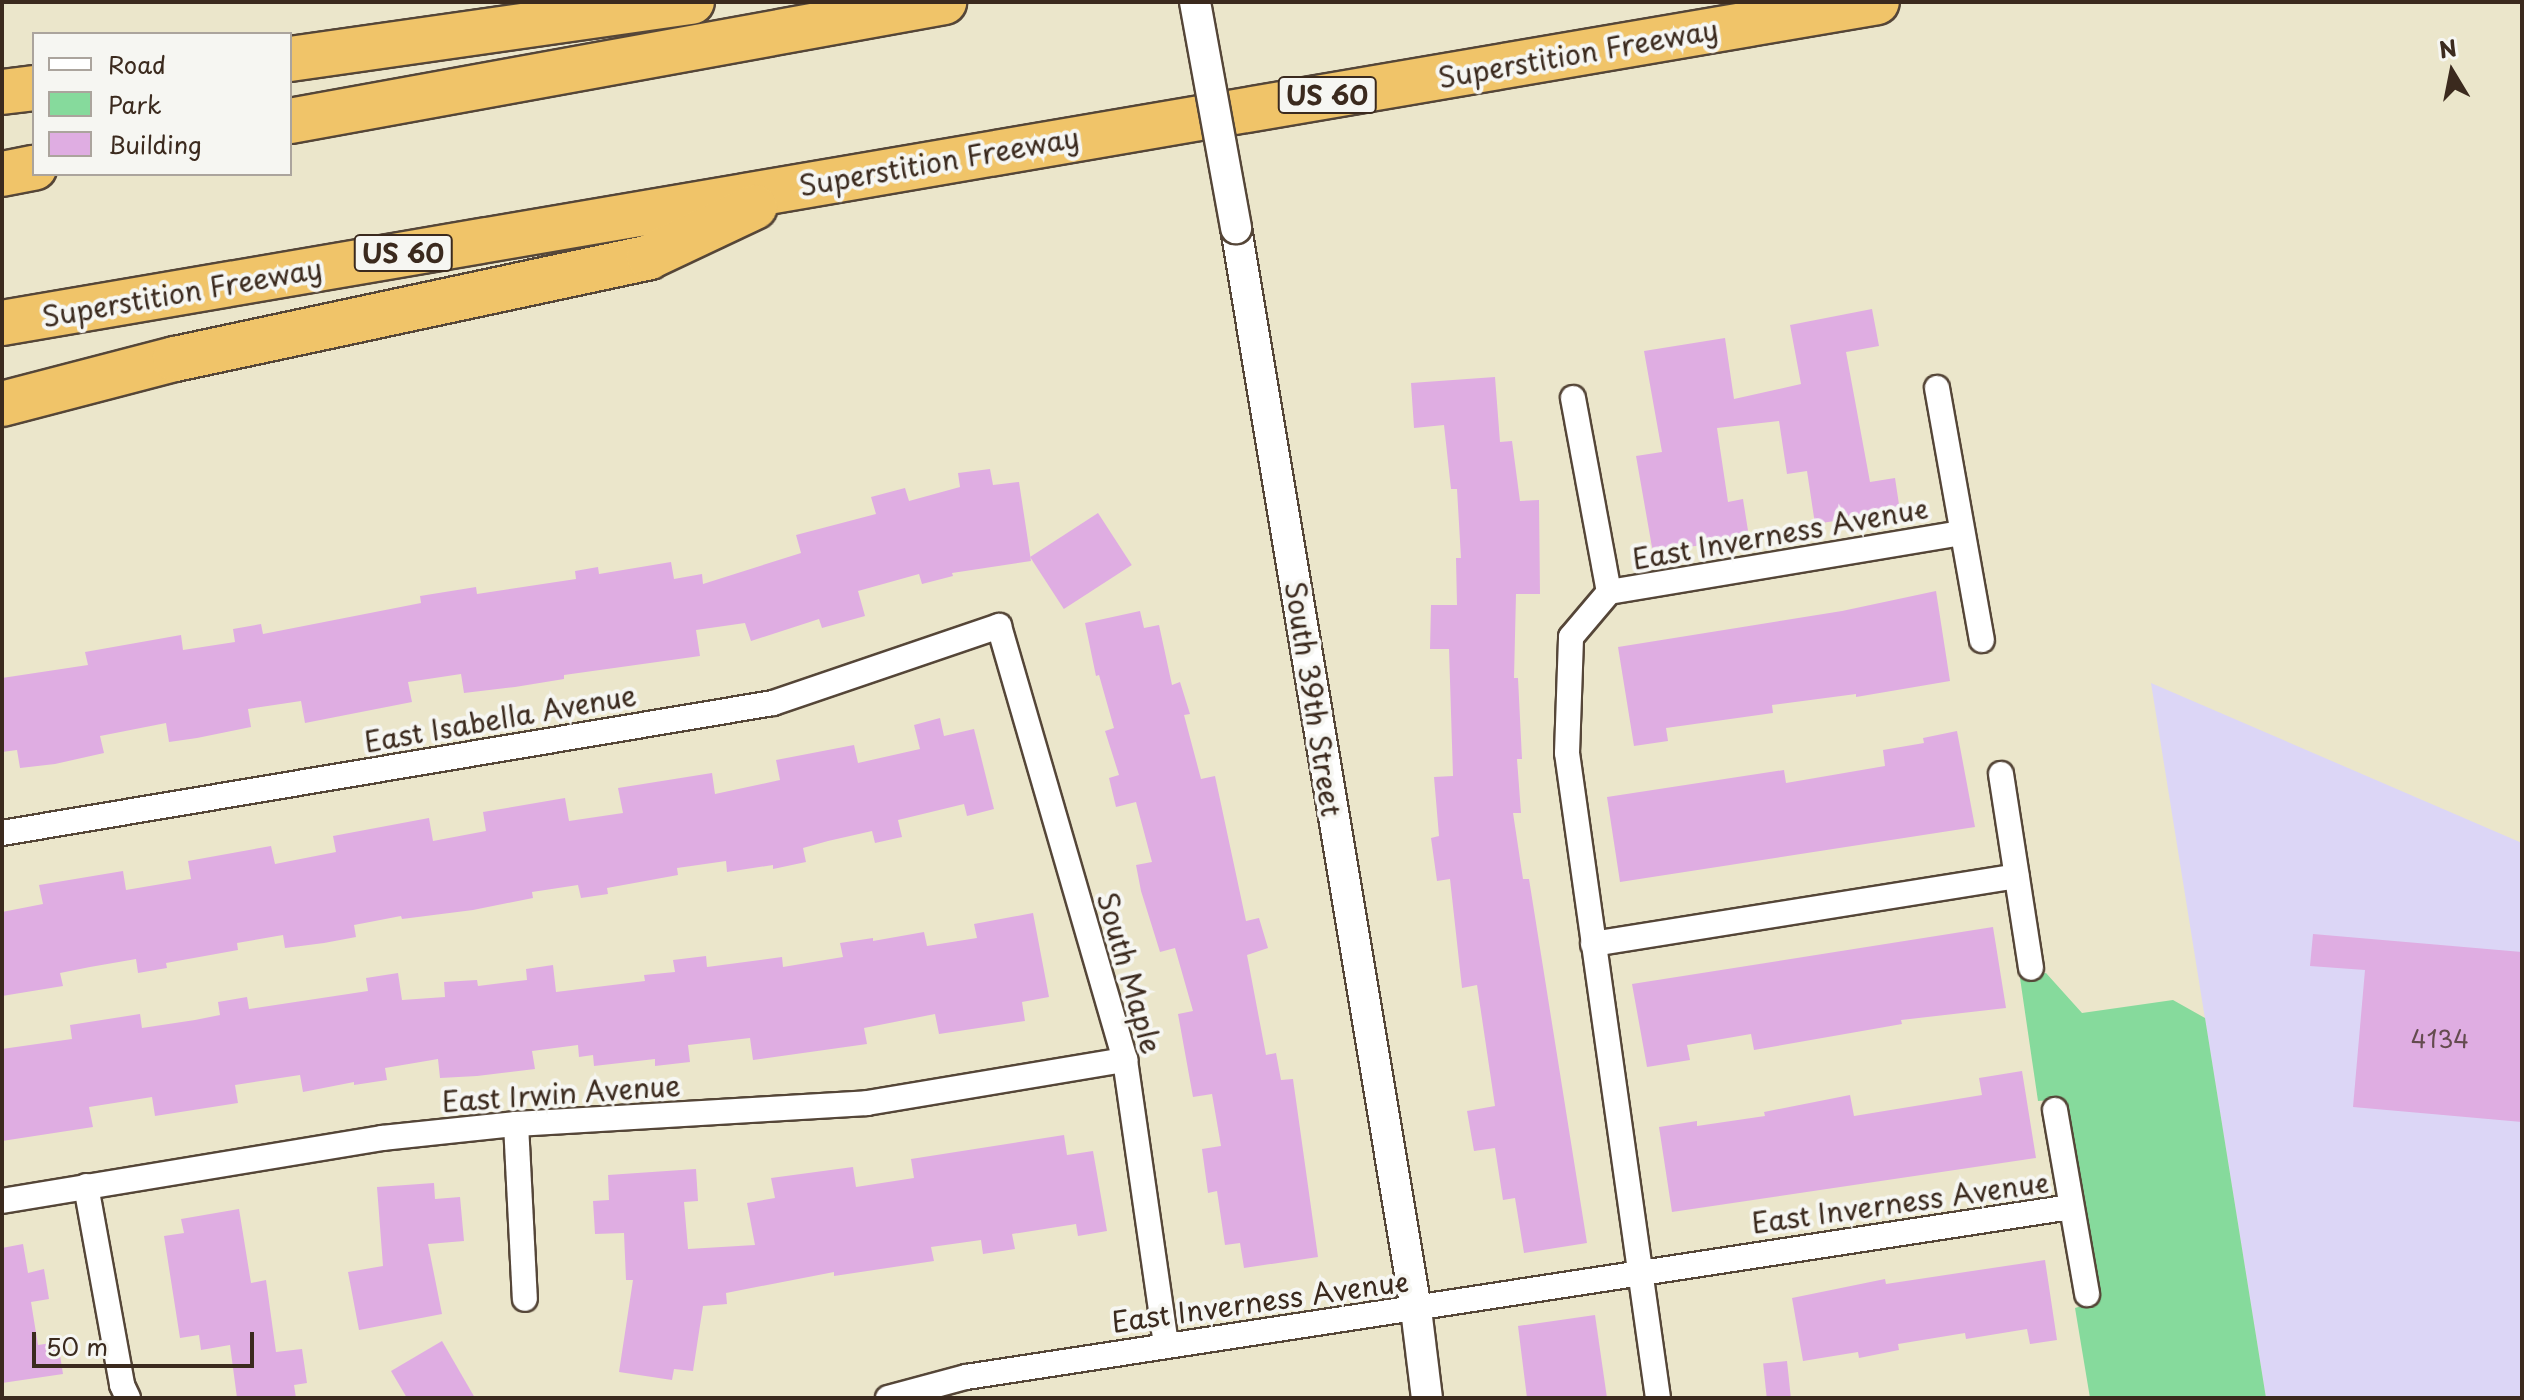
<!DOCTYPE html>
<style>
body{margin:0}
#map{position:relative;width:2524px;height:1400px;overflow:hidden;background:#ebe6cb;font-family:"Playpen Sans",sans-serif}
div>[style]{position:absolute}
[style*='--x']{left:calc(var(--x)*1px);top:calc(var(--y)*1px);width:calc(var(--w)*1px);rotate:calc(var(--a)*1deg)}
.built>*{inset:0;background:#dcd6f6}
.green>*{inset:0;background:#86da9c}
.building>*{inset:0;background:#dfade2;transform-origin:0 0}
.roads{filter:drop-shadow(2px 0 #554638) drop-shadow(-2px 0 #554638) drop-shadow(0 2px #554638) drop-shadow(0 -2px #554638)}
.minor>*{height:24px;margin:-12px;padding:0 12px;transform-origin:12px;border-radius:12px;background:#fff}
.tertiary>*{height:30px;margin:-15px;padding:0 15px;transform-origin:15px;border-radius:15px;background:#fff}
.motorway>*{height:44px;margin:-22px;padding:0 22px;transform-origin:22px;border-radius:22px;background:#f0c469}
.bridges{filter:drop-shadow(2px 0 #554638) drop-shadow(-2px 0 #554638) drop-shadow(0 2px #554638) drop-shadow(0 -2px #554638)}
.tertiary-bridge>*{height:30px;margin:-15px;padding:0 15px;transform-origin:15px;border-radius:15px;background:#fff}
span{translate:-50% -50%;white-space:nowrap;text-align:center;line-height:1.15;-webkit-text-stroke:8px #f6f6f2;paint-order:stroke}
.number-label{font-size:24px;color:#644b4f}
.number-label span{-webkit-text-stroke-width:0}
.shield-label span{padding:2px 6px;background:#f6f6f2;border:2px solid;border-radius:6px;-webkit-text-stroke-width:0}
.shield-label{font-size:26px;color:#3b2a1e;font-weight:700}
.street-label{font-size:28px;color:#3b2a1e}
.frame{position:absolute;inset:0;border:4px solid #3b2a1e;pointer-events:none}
.legend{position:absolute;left:32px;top:32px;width:260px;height:144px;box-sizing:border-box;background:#f6f6f2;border:2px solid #aba49d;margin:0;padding:10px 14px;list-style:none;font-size:24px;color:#3b2a1e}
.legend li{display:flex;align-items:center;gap:16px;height:40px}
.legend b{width:40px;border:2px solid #aba49d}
.north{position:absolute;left:2412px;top:32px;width:80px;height:80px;-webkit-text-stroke:6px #f6f6f2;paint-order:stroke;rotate:350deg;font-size:22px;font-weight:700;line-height:32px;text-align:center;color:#3b2a1e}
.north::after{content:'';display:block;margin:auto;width:28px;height:36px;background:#3b2a1e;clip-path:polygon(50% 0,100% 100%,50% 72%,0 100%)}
.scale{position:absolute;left:32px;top:1332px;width:222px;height:36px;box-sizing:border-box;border:4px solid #3b2a1e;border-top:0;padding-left:10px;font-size:24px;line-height:28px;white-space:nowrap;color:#3b2a1e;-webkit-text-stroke:6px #f6f6f2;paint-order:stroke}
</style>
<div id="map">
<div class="built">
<i style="clip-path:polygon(2151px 683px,2522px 843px,2522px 1398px,2266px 1398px)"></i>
</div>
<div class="green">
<i style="clip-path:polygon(2046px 973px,2082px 1013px,2173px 1000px,2205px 1018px,2266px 1398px,2090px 1398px,2075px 1308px,2098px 1301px,2064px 1099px,2038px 1101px,2020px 978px)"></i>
</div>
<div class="building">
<i style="clip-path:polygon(1872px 309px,1879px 346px,1846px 352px,1870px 482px,1895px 478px,1900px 511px,1815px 524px,1807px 471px,1787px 474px,1779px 421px,1717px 428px,1728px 502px,1743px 499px,1749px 537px,1653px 553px,1636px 456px,1662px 452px,1644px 351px,1725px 338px,1734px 399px,1801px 384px,1790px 325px)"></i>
<i style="clip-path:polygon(1495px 377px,1500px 442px,1512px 441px,1520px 501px,1539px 500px,1540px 594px,1516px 594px,1514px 678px,1518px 678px,1522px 759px,1517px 759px,1521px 813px,1513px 813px,1523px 879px,1529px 879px,1587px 1243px,1524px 1253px,1515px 1198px,1503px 1200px,1495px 1148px,1474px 1151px,1467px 1111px,1495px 1106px,1477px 985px,1462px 988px,1450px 879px,1437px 881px,1431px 838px,1439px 836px,1434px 777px,1453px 776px,1449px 649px,1430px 649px,1431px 605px,1457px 605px,1456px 558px,1461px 558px,1457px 489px,1451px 489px,1444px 425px,1414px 428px,1411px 383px)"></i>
<i style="clip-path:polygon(990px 469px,993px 485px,1019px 482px,1031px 561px,952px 573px,953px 576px,922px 584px,919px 574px,858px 591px,865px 616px,822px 628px,819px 619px,751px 641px,745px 623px,696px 630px,700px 656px,564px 675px,564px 679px,515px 687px,464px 693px,461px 674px,408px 682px,412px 702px,305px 723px,301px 701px,248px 709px,251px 727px,197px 738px,169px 742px,166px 723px,100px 736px,104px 753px,55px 764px,20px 768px,17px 750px,2px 752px,2px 678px,88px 665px,85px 652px,181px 635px,183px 650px,235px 642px,233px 629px,261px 624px,263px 634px,421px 603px,420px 596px,476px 587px,477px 594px,576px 579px,575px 571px,598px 567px,599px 574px,671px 562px,674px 579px,702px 574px,703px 584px,801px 553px,796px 535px,876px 514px,871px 497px,905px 488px,909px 501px,960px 487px,958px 473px)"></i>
<i style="left:1098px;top:513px;width:62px;height:81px;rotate:57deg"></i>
<i style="clip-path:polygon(1936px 591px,1950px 681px,1856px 697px,1856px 694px,1772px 705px,1773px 713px,1666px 728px,1668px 741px,1634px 746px,1618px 647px,1842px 611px)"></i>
<i style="clip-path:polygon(1140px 611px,1144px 628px,1159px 625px,1172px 685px,1180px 682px,1190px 714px,1184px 715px,1201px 779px,1215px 776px,1246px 921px,1259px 918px,1268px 948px,1247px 955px,1266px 1055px,1276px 1053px,1281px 1080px,1293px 1079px,1318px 1257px,1244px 1268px,1240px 1243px,1225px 1245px,1217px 1191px,1208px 1193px,1202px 1149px,1221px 1146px,1212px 1094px,1193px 1097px,1178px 1014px,1193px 1011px,1175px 948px,1160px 952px,1141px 891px,1136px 865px,1152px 862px,1136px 802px,1116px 807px,1109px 778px,1119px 775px,1105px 731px,1114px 728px,1099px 675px,1096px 676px,1085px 623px)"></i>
<i style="clip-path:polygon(940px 718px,944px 736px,974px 729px,994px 809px,967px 816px,964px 804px,898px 820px,902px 837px,875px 843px,872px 831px,828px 841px,803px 848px,806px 862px,773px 869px,773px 865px,727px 872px,726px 861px,677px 868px,678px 875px,607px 888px,608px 894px,581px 898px,578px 885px,532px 892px,533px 898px,473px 910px,402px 919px,401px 916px,354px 925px,356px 937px,324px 943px,285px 948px,283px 935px,237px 943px,238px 950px,166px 963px,167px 968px,138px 973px,136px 959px,90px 967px,60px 973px,63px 986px,2px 996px,2px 912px,43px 904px,39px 885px,123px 871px,126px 890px,191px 879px,188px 861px,271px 846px,275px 864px,336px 852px,333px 836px,429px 818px,433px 841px,486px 831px,483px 812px,565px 798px,569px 821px,623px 813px,618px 788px,712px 773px,715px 794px,780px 780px,776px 760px,854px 745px,858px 763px,920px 749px,914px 725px)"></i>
<i style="clip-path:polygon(1957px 731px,1975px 827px,1620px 882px,1607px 797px,1784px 770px,1786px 783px,1885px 766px,1883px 750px,1924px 743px,1923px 738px)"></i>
<i style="clip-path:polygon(1033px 913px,1049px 997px,1022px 1002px,1025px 1021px,939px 1034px,935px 1014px,864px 1028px,867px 1044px,753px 1060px,750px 1038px,688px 1045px,690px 1062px,655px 1066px,655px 1059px,594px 1066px,593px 1055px,579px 1057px,578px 1045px,532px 1051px,535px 1069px,477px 1076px,440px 1078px,438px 1059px,385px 1068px,387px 1080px,354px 1085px,354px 1082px,303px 1092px,300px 1075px,235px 1085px,238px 1103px,155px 1116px,152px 1097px,89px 1107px,93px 1127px,2px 1141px,2px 1049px,72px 1039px,70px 1025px,140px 1014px,142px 1028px,195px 1020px,220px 1015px,218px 1002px,247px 997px,249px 1009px,368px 991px,366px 978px,398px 973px,402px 1000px,445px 997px,444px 982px,477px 980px,478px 986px,527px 980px,526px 969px,553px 965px,556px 992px,645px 981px,644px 975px,675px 972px,673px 960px,706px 956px,707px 967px,782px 957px,783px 967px,843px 957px,840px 943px,873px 938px,873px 941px,924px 932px,927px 946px,977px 938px,974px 924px)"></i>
<i style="clip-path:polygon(1993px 927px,2006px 1008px,1901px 1020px,1902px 1024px,1754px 1050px,1751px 1034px,1687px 1045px,1690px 1060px,1647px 1067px,1632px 984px)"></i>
<i style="clip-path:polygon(2313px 934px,2522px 952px,2522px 1122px,2353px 1107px,2365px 970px,2310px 966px)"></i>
<i style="clip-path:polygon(2022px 1071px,2036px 1158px,1672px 1212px,1659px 1127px,1697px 1121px,1697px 1126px,1765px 1116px,1764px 1112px,1850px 1095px,1854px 1116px,1982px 1095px,1979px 1078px)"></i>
<i style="clip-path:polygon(1064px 1135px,1067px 1155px,1093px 1151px,1107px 1231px,1078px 1236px,1076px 1224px,1012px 1234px,1015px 1249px,983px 1254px,981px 1240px,931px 1247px,934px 1261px,834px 1276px,834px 1272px,726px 1293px,727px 1304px,703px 1306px,693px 1371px,674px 1369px,672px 1380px,619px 1372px,633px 1280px,626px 1280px,624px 1233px,595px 1234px,593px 1201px,609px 1200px,608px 1175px,696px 1169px,698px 1201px,684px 1202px,688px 1249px,755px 1245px,747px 1203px,775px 1198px,771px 1178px,853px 1167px,856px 1187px,914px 1178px,911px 1159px)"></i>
<i style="clip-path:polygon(434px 1183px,435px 1199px,460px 1197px,464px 1241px,428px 1244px,442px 1314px,359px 1330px,348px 1272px,383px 1266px,377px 1187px)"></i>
<i style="clip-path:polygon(239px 1209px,251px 1283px,266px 1280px,276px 1352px,302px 1349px,307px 1383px,294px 1385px,296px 1398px,237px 1398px,230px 1345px,201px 1350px,199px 1335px,180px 1338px,164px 1236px,184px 1233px,181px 1219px)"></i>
<i style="clip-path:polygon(23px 1244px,28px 1273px,44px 1269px,49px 1299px,31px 1302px,38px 1345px,58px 1342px,63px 1374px,2px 1383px,2px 1248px)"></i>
<i style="clip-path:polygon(2045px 1260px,2057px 1340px,2030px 1344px,2027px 1329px,1966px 1339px,1965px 1333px,1898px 1344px,1899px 1350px,1859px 1358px,1858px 1352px,1803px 1361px,1792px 1298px,1885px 1279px,1886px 1284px)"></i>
<i style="clip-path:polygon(1595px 1315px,1607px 1398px,1527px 1398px,1518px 1326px)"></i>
<i style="clip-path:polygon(442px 1341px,475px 1398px,407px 1398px,391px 1371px)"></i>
<i style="left:1787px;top:1361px;width:37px;height:24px;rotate:84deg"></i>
</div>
<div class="roads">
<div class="minor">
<i style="--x:1937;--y:388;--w:256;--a:79.9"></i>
<i style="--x:1573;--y:398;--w:197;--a:79.5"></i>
<i style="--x:2001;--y:774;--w:196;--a:81.2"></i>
<i style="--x:2;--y:833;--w:782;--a:-9.57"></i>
<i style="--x:773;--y:703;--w:239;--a:-18.8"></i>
<i style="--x:999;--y:626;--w:452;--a:73.8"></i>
<i style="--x:1125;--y:1060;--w:288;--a:81.8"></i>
<i style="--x:1593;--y:944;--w:429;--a:-9.1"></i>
<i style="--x:2055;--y:1110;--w:187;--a:80.1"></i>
<i style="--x:516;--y:1124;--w:175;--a:87.1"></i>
<i style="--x:86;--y:1186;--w:202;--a:79.7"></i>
<i style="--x:122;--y:1385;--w:14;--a:65"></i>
<i style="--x:2;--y:1201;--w:385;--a:-9.4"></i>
<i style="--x:382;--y:1138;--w:135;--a:-6"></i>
<i style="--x:516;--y:1124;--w:352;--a:-3.4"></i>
<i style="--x:867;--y:1103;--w:262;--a:-9.5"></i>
<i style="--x:888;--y:1398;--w:81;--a:-15.1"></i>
<i style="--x:966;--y:1377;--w:1118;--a:-8.75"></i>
<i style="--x:1658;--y:1398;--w:651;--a:-98.03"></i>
<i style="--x:1567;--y:753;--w:116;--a:-88"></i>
<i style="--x:1571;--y:637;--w:59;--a:-49.8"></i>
<i style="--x:1609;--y:592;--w:358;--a:-9.5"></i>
</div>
<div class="tertiary">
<i style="--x:1236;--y:228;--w:1096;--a:80.55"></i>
<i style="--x:1416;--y:1309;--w:90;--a:83"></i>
</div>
<div class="motorway">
<i style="--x:290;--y:59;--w:406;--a:-8.1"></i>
<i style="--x:2;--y:92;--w:32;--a:-7"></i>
<i style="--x:290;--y:121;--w:665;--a:-10.31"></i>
<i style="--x:2;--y:174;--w:33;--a:-11"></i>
<i style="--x:2;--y:323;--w:1902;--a:-9.71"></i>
<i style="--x:2;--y:404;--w:179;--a:-14.6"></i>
<i style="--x:175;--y:359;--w:485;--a:-12.1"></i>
<i style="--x:649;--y:257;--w:117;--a:-25.3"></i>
</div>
</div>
<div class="bridges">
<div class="tertiary-bridge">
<i style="--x:1195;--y:2;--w:230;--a:79.7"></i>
</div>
</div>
<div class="number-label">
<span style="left:2440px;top:1039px">4134</span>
</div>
<div class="shield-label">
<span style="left:1327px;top:95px">US 60</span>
<span style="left:403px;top:253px">US 60</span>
</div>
<div class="street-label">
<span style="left:1578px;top:53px;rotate:-10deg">Superstition Freeway</span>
<span style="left:939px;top:161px;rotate:-10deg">Superstition Freeway</span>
<span style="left:182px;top:292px;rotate:-10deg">Superstition Freeway</span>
<span style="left:1780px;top:533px;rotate:-10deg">East Inverness Avenue</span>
<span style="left:1314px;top:699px;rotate:81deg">South 39th Street</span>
<span style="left:500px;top:718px;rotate:-10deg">East Isabella Avenue</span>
<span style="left:1130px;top:973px;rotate:74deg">South Maple</span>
<span style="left:561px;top:1093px;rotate:-4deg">East Irwin Avenue</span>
<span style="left:1900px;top:1202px;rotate:-8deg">East Inverness Avenue</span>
<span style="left:1260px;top:1301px;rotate:-8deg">East Inverness Avenue</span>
</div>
<div class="frame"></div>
<ul class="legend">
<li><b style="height:10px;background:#fff"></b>Road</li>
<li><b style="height:22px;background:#86da9c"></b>Park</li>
<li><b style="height:22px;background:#dfade2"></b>Building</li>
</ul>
<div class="north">N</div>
<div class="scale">50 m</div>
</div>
